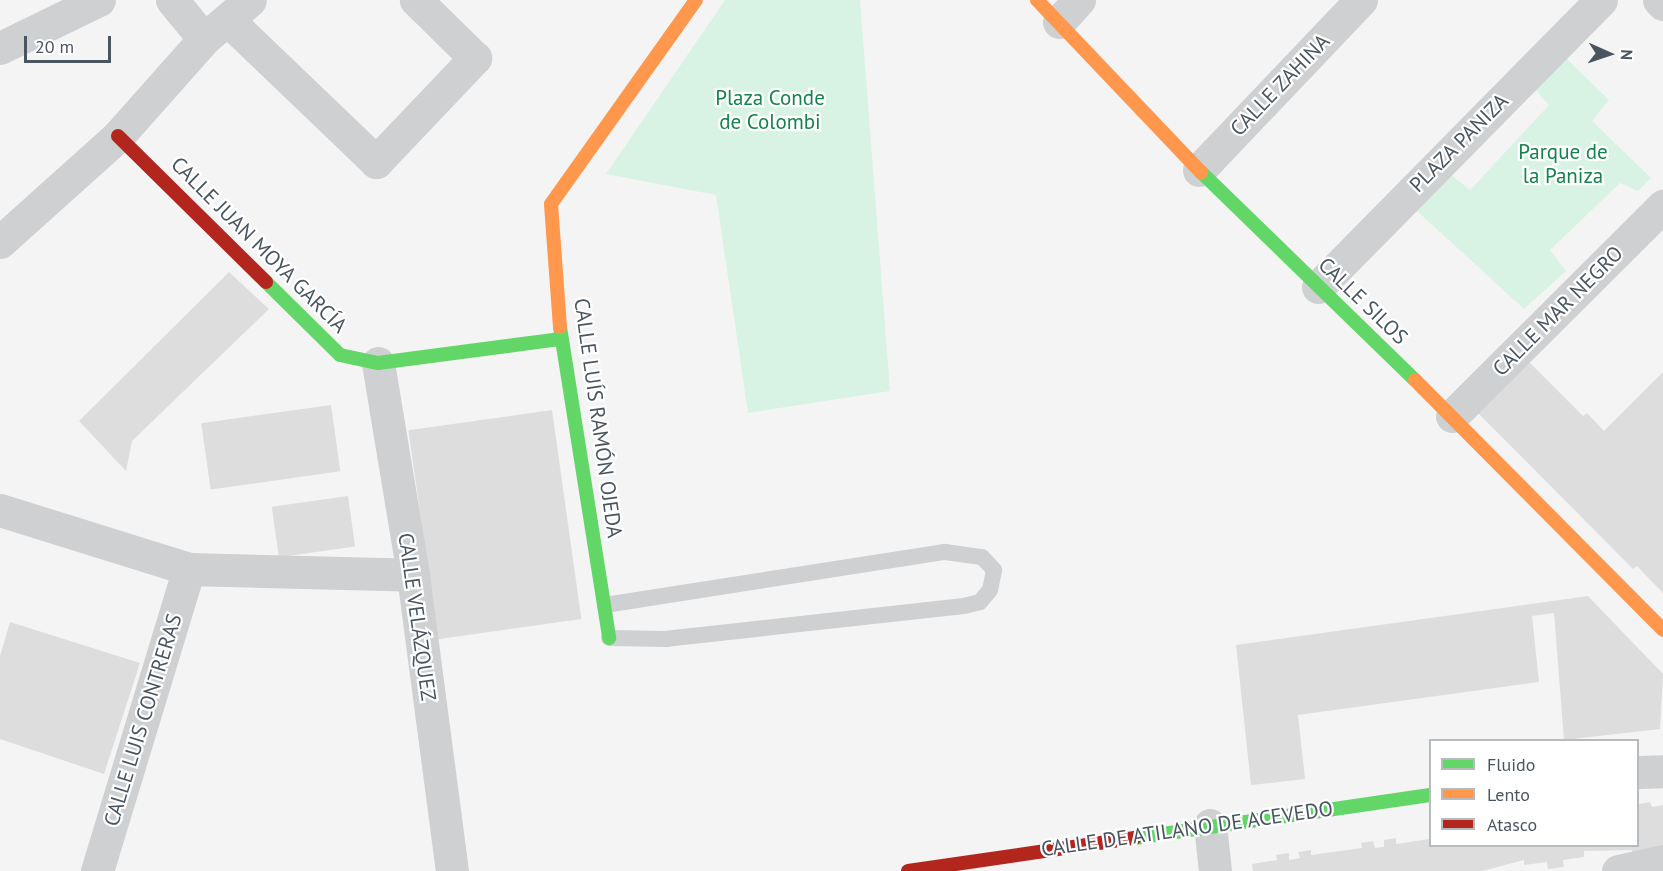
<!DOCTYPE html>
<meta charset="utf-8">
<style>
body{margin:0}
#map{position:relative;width:1663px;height:871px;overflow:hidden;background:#f4f4f4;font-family:"PT Sans",sans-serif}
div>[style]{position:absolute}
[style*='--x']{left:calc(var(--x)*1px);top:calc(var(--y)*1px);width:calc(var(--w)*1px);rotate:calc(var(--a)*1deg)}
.green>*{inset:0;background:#d8f3e4}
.building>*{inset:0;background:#ddddde;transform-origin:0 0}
.lane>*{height:16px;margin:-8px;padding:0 8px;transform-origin:8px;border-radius:8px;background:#ced0d2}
.street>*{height:33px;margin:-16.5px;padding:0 16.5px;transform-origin:16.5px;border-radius:16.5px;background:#ced0d2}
.fast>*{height:14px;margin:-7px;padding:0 7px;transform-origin:7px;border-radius:7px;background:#63d668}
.slow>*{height:14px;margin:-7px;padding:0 7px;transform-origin:7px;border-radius:7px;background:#ff974d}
.jam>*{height:14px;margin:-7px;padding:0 7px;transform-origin:7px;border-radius:7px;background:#b3261e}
span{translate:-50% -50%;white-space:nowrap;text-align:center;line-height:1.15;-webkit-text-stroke:4.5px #fff;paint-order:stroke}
.street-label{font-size:21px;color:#495662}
.park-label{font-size:21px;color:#14834e}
.legend{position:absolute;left:1429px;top:739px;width:210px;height:108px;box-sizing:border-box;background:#fff;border:2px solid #b6bbc0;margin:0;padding:8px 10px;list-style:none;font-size:18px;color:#495662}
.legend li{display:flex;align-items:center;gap:12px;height:30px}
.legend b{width:30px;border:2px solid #b6bbc0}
.north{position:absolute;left:1579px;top:24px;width:60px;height:60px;-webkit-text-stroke:4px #fff;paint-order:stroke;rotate:93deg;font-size:16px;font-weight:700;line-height:24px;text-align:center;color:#495662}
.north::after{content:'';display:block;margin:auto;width:21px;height:27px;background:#495662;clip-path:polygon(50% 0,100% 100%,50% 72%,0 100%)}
.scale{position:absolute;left:24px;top:36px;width:87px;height:27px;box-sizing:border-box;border:3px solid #495662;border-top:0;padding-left:8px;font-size:18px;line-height:21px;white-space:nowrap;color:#495662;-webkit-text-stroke:4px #fff;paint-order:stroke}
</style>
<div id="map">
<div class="green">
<i style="clip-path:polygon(725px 0,860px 0,890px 391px,748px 413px,716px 195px,606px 174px)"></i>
<i style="clip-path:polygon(1564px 56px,1609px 100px,1592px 121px,1651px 178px,1638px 191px,1620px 183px,1550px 250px,1566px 271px,1524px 309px,1417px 211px,1450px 174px,1470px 190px,1549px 105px,1534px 88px)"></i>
</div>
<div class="building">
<i style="clip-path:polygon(229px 272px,269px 309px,132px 441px,126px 471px,79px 421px)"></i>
<i style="clip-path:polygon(1524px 357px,1583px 416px,1587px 413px,1604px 431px,1663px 372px,1663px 593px,1637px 566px,1633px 569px,1473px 408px)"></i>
<i style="left:331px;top:405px;width:67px;height:131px;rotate:82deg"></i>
<i style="left:552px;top:410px;width:211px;height:145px;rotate:82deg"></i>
<i style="left:348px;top:496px;width:51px;height:77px;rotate:82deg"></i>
<i style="clip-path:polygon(1588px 596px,1663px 674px,1660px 729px,1564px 740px,1554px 613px,1532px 616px,1539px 682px,1298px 715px,1305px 779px,1251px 785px,1236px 645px)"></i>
<i style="clip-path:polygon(10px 622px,140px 663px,104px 774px,0 739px,0 656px)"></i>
<i style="clip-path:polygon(1650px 802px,1652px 807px,1663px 805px,1663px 846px,1633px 856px,1632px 850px,1584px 851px,1584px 857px,1563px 860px,1564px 867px,1548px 869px,1547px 862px,1524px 865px,1524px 860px,1482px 871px,1253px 871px,1252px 864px,1277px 860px,1276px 855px,1289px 853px,1289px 860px,1300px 858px,1298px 852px,1311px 850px,1311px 855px,1362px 848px,1361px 843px,1373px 841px,1375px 848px,1384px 847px,1384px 840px,1396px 838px,1396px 844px,1430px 839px,1430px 846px,1638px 846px,1639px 804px)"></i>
</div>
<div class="lane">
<i style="--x:605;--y:605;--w:344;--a:-8.9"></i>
<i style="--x:945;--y:552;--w:37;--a:8"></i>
<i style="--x:982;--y:557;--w:18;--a:47"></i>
<i style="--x:994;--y:570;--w:20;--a:101"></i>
<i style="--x:990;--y:590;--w:16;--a:130"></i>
<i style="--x:980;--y:602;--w:16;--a:166"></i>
<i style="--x:964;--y:606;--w:299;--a:173.7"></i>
<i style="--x:667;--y:639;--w:58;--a:-179"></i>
</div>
<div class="street">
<i style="--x:172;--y:0;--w:50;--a:50.6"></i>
<i style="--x:1659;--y:0;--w:6;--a:45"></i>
<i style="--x:229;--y:21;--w:204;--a:43.8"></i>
<i style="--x:376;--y:162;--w:144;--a:-46.4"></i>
<i style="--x:475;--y:58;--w:83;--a:-135.5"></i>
<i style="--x:1059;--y:22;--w:30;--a:-48"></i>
<i style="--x:0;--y:48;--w:110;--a:-25.9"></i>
<i style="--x:1199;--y:170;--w:235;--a:-46.4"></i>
<i style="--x:0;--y:242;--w:159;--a:-41.9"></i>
<i style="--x:118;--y:136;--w:130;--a:-48.4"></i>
<i style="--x:204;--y:39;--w:60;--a:-40.3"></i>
<i style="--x:1318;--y:287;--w:403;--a:-45.4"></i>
<i style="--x:378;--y:363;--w:215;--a:80.6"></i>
<i style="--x:413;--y:575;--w:299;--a:82.5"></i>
<i style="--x:1452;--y:416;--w:298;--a:-44.9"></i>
<i style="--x:0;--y:510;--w:198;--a:17.3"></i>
<i style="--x:189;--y:569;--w:224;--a:1.5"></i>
<i style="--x:1638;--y:772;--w:25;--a:-2"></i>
<i style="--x:1210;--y:825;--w:46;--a:83.8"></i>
<i style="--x:97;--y:871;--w:316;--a:-73.1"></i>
<i style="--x:1618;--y:871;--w:46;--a:-12.5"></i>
</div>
<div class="fast">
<i style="--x:1201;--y:172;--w:298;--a:44.2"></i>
<i style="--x:266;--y:282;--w:104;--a:44.6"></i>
<i style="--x:340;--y:355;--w:39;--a:12"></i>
<i style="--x:378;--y:363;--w:185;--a:-7.5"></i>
<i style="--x:560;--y:327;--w:315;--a:81"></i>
<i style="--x:1135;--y:838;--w:298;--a:-8.3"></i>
</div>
<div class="slow">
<i style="--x:1037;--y:0;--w:238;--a:46.4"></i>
<i style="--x:560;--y:327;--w:123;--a:-94.2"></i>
<i style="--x:551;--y:204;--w:250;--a:-54.6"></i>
<i style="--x:1415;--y:380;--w:352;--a:45.2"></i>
</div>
<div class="jam">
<i style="--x:118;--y:136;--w:208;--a:44.6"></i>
<i style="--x:908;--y:871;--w:229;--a:-8.3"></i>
</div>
<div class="street-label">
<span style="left:1280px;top:85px;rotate:-46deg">CALLE ZAHINA</span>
<span style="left:1459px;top:143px;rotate:-45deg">PLAZA PANIZA</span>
<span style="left:259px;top:245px;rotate:45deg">CALLE JUAN MOYA GARCÍA</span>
<span style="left:1363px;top:301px;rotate:44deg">CALLE SILOS</span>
<span style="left:1558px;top:311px;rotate:-45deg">CALLE MAR NEGRO</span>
<span style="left:598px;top:418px;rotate:82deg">CALLE LUÍS RAMÓN OJEDA</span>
<span style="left:417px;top:617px;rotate:82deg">CALLE VELÁZQUEZ</span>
<span style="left:143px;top:720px;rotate:-73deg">CALLE LUIS CONTRERAS</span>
<span style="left:1187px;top:829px;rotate:-8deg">CALLE DE ATILANO DE ACEVEDO</span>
</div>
<div class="park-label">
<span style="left:770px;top:110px">Plaza Conde<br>de Colombi</span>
<span style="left:1563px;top:164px">Parque de<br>la Paniza</span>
</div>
<ul class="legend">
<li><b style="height:8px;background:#63d668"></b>Fluido</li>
<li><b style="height:8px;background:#ff974d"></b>Lento</li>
<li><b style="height:8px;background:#b3261e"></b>Atasco</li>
</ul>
<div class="north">N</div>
<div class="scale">20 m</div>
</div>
